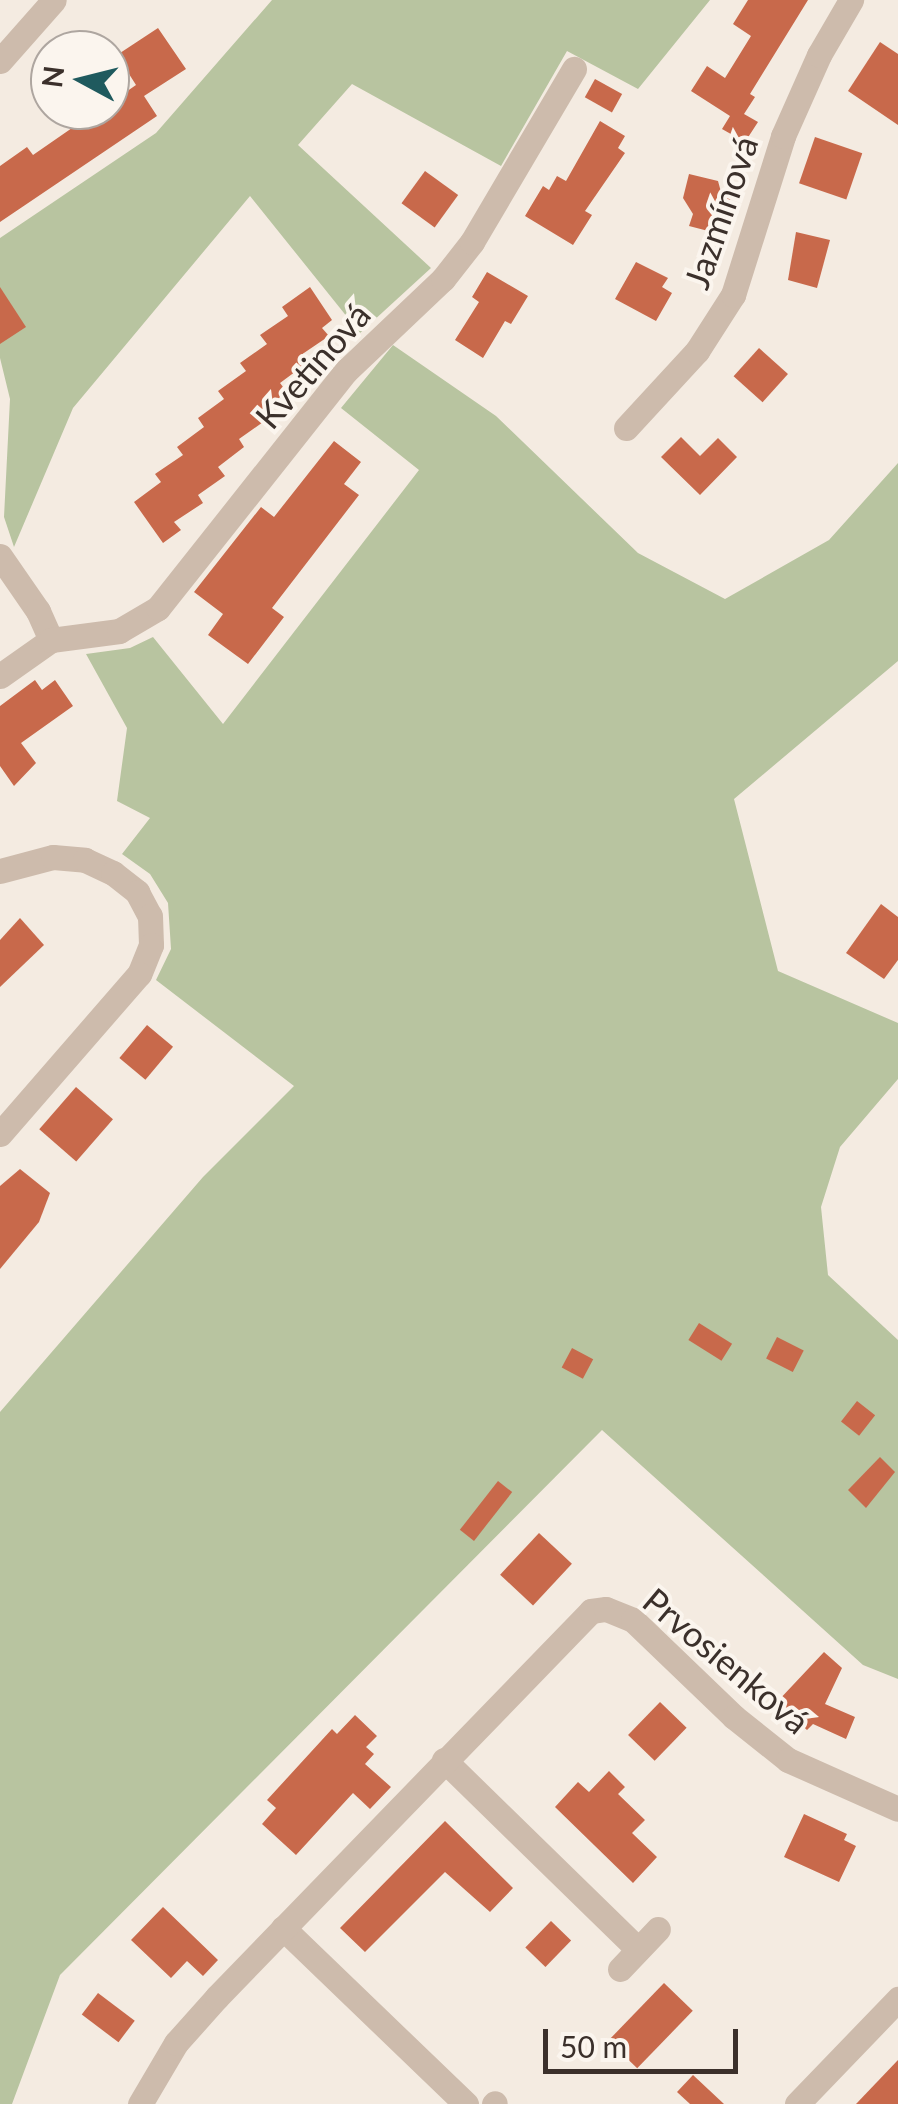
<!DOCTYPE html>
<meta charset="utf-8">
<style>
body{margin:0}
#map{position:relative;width:898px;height:2104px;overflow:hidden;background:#f4ebe1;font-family:Lato,sans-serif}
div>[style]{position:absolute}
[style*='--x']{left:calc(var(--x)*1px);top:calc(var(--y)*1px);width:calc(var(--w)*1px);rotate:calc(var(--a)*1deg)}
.green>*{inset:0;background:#b8c4a0}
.building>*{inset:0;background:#c8694b;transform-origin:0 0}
.minor>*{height:25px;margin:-12.5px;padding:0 12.5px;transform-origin:12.5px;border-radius:12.5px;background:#cdbbac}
span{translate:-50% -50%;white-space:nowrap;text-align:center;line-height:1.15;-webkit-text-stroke:8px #fbf5ee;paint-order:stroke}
.street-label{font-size:35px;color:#3b302b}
.north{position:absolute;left:30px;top:30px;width:100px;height:100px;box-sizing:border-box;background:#fbf5ee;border:2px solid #aea6a0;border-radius:50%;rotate:277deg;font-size:28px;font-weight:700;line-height:40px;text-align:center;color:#3b302b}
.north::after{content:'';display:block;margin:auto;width:35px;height:45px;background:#1f5a5e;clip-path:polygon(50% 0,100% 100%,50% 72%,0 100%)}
.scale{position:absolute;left:543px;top:2029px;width:195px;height:45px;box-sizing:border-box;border:5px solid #3b302b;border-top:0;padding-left:12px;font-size:30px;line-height:35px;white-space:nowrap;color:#3b302b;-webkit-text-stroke:8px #fbf5ee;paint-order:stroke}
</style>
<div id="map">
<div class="green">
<i style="clip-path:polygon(272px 0,710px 0,638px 89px,567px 51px,501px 166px,352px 84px,298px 145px,431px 268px,360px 333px,250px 196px,73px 408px,14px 547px,4px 517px,10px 399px,0 358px,0 238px,156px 133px)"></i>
<i style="clip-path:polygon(393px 345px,496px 416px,638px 553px,725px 599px,829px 540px,898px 463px,898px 661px,734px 799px,778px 971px,898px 1023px,898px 1079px,840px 1147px,821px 1207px,828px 1275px,898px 1340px,898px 1679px,863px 1665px,602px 1430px,60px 1975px,12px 2104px,0 2104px,0 1412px,203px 1177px,294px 1086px,156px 980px,171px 949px,168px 903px,150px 874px,122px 854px,150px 818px,117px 801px,127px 728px,86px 654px,130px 648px,153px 637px,223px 724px,419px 470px,341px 408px)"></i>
</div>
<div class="building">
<i style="clip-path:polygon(748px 0,808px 0,750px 94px,755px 97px,744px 114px,758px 122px,745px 142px,722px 129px,730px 116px,691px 91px,707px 66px,725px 78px,751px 36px,733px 24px)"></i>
<i style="clip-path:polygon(158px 28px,186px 69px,144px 96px,157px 116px,0 222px,0 166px,27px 147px,33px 155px,98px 110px,110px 110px,110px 103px,136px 85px,117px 55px)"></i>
<i style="clip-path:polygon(880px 42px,898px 54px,898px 125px,848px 91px)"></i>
<i style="left:595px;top:79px;width:31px;height:21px;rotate:29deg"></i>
<i style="clip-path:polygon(600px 121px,625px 136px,618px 148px,625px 153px,585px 211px,592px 215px,573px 245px,525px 216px,543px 186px,549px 190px,557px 176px,566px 181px)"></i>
<i style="left:815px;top:137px;width:50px;height:49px;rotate:19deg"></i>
<i style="left:425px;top:171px;width:41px;height:40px;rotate:36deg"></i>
<i style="clip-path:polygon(689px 174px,718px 181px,721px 192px,732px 195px,716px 233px,689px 226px,693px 214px,683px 198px)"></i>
<i style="clip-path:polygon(796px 232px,830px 240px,817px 288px,788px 280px)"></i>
<i style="clip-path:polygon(636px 262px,668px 278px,662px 287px,672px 293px,656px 321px,615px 299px)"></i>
<i style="clip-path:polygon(487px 272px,528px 296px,511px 324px,505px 321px,483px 358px,455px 340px,479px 302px,472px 297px)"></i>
<i style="clip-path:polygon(0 287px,26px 327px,0 344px)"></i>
<i style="clip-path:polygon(310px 287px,332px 320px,322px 328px,329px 336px,301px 355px,307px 363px,280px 383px,287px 392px,260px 412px,266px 420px,239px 439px,244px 447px,218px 467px,225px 476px,198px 495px,203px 503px,174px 522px,181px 530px,163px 543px,134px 502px,161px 482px,155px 474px,183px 455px,177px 447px,204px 427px,198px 418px,224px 399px,218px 391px,246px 371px,240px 363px,267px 344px,260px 335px,288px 316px,282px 307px)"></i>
<i style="left:759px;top:348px;width:39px;height:38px;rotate:42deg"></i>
<i style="clip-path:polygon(681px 437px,700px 456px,718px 438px,737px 457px,700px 495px,661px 457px)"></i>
<i style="clip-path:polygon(334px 441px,361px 462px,344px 484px,359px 495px,272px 608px,284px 617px,248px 664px,208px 635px,223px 614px,194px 592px,261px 507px,274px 517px)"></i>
<i style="clip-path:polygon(35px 680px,42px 690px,55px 680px,73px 706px,21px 743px,36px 763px,14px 786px,0 766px,0 706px)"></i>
<i style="clip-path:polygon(881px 904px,898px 917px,898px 960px,884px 979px,846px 953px)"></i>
<i style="clip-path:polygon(20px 918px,44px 945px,0 987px,0 940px)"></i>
<i style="left:147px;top:1025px;width:34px;height:43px;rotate:40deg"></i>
<i style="left:76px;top:1087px;width:49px;height:56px;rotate:41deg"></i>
<i style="clip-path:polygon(20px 1169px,50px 1193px,39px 1222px,0 1269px,0 1186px)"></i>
<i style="left:699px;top:1323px;width:39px;height:20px;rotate:32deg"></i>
<i style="left:777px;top:1337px;width:30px;height:24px;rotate:27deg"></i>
<i style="left:572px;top:1348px;width:24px;height:22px;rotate:28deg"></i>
<i style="left:857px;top:1401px;width:23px;height:26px;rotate:38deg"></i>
<i style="clip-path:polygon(880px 1457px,895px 1472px,866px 1508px,848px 1490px)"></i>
<i style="left:498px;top:1481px;width:18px;height:62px;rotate:38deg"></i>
<i style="left:539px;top:1533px;width:45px;height:57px;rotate:43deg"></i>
<i style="clip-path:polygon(824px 1652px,842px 1668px,825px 1704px,855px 1717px,846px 1739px,813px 1724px,807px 1730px,777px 1702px)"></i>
<i style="left:660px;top:1702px;width:37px;height:46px;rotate:44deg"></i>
<i style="clip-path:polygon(355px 1715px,377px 1736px,366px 1747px,374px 1754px,365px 1764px,391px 1787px,370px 1809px,353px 1793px,296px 1855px,262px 1824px,276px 1808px,267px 1800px,332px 1729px,337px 1734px)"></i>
<i style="clip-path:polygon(609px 1771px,625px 1787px,618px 1794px,645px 1820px,632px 1833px,657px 1857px,633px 1883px,555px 1807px,578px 1782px,589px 1792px)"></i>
<i style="clip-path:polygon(804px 1814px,847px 1834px,844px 1840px,856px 1846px,839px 1882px,784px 1857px)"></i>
<i style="clip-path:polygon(445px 1821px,513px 1888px,490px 1912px,445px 1872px,365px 1952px,340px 1928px)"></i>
<i style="clip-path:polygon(163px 1907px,218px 1960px,203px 1976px,187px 1961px,171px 1978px,131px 1940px)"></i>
<i style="left:551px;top:1921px;width:28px;height:37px;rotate:44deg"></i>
<i style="left:664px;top:1983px;width:40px;height:80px;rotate:44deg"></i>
<i style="left:98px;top:1993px;width:46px;height:27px;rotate:37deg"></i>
<i style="clip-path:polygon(898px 2060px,898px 2104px,856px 2104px)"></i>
<i style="clip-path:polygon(693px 2075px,724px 2104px,690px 2104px,677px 2092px)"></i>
</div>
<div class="minor">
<i style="--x:0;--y:61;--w:81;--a:-48.5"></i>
<i style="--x:626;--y:428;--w:105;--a:-47.3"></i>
<i style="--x:697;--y:351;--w:67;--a:-57.3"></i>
<i style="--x:733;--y:295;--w:167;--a:-72.5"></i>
<i style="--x:783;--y:136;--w:89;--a:-66"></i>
<i style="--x:819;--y:55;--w:64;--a:-59.8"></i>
<i style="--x:0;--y:556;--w:67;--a:55.4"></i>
<i style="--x:38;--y:611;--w:32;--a:66"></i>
<i style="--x:0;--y:676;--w:62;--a:-35.2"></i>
<i style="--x:51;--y:640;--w:69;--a:-7.5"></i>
<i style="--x:119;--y:631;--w:45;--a:-30.5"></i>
<i style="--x:158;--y:608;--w:303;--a:-51.6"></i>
<i style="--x:346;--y:371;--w:134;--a:-43.5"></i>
<i style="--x:443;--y:279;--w:47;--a:-51.9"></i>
<i style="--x:472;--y:242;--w:201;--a:-59.5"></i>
<i style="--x:0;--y:871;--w:55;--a:-14.8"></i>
<i style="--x:53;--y:857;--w:32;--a:5"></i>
<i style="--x:85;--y:860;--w:31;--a:25"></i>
<i style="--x:113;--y:873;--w:31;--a:38"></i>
<i style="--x:137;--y:892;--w:27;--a:62"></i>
<i style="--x:150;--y:916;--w:29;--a:88"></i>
<i style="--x:151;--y:945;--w:31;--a:112"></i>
<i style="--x:139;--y:974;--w:212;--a:131"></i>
<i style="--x:444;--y:1760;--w:271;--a:44.3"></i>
<i style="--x:283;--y:1928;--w:254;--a:43.9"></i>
<i style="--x:620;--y:1969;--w:55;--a:-46.5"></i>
<i style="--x:140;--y:2104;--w:71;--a:-59.5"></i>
<i style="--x:176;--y:2043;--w:62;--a:-48.3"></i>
<i style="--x:217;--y:1997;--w:537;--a:-45.9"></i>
<i style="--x:591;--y:1611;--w:15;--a:-8"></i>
<i style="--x:606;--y:1609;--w:29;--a:22"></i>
<i style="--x:633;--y:1620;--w:140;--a:43.8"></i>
<i style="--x:734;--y:1717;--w:69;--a:38.5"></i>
<i style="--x:788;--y:1760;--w:120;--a:24"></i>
<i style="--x:494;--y:2104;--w:1;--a:-45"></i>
<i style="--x:797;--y:2104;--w:146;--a:-46.1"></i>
</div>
<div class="street-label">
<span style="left:720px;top:212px;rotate:-71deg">Jazmínová</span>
<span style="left:312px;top:365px;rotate:-49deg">Kvetinová</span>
<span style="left:727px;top:1660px;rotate:40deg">Prvosienková</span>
</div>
<div class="north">N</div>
<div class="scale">50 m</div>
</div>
